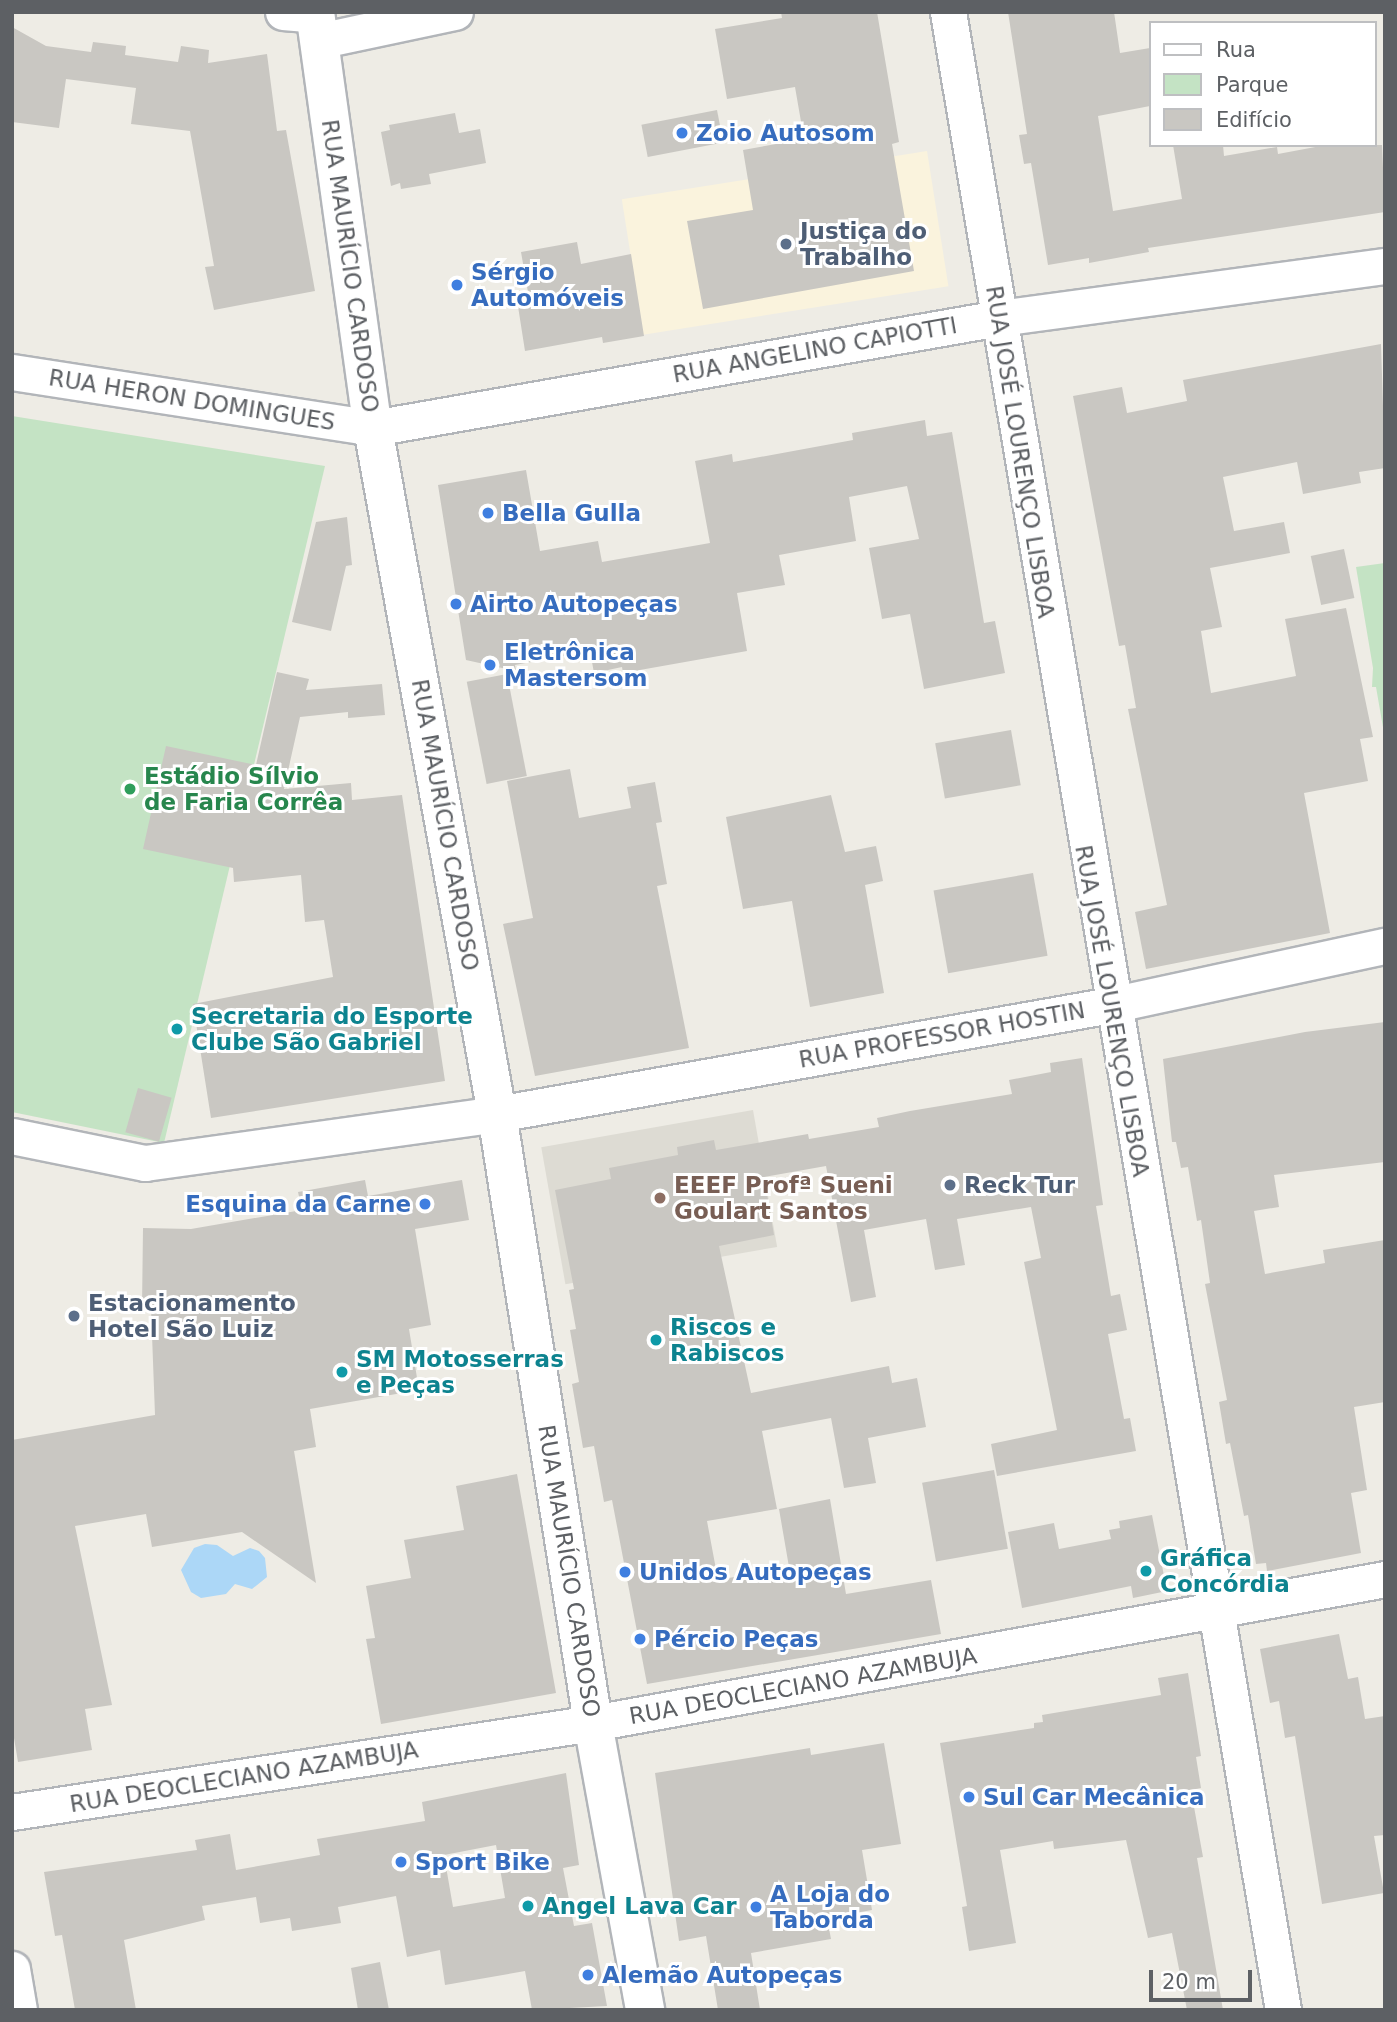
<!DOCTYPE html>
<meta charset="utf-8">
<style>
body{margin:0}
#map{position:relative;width:1397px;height:2022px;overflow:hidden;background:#eeece5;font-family:"DejaVu Sans",sans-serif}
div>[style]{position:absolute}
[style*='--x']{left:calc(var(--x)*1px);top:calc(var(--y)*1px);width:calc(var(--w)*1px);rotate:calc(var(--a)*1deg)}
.commercial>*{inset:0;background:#faf3dd;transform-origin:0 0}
.education>*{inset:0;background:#dddbd3;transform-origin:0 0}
.green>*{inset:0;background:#c4e3c4}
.water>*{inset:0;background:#acd7f7}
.building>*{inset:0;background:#c9c7c2;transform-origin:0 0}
.roads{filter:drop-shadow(2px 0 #b2b5b9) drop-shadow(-2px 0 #b2b5b9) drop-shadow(0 2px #b2b5b9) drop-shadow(0 -2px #b2b5b9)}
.minor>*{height:35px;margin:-17.5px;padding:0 17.5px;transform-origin:17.5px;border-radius:17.5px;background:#fff}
.secondary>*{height:38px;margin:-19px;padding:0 19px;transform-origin:19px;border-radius:19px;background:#fff}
.dots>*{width:19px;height:19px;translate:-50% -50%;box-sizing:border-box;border:4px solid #fff;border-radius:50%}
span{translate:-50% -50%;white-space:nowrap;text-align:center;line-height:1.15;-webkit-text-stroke:6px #fff;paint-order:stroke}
.shop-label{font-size:23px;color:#366cbe;font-weight:700}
.left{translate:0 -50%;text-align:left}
.right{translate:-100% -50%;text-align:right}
.service-label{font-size:23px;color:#4e5e75;font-weight:700}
.street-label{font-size:23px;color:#5d6064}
.leisure-label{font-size:23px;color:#27864d;font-weight:700}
.culture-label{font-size:23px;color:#0d838f;font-weight:700}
.education-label{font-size:23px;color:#785e54;font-weight:700}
.frame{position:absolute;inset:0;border:14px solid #5d6064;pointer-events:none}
.legend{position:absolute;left:1149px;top:21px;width:228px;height:126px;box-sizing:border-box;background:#fff;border:2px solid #bebfc1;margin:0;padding:9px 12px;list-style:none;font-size:21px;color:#5d6064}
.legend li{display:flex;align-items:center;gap:14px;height:35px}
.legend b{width:35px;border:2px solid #bebfc1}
.scale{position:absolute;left:1149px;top:1970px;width:103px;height:32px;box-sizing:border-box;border:4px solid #5d6064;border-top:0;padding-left:9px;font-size:21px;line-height:24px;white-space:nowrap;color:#5d6064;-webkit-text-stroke:5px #fff;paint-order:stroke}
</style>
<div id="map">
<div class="commercial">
<i style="left:927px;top:151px;width:137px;height:309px;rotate:81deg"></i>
</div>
<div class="education">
<i style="left:753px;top:1110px;width:139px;height:215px;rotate:80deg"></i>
</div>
<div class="green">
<i style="clip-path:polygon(12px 416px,325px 466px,164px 1143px,12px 1112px)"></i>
<i style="clip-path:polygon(1385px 563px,1385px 739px,1376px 687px,1372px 687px,1373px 668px,1356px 567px)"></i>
</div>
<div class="water">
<i style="clip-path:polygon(205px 1544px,217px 1545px,233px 1556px,250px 1548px,259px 1551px,265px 1558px,267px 1577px,252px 1589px,235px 1584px,226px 1594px,201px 1598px,191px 1592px,181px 1570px,194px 1548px)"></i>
</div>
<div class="building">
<i style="clip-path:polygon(781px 12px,877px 12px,899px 142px,892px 144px,914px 271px,703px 309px,687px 221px,753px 210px,743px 150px,804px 139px,795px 87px,727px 99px,715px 29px,782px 18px)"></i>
<i style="clip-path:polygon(1008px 12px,1114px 12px,1120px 53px,1150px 48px,1150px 106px,1098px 116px,1113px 211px,1182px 199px,1173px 145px,1223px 145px,1224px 156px,1277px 147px,1278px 154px,1326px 145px,1382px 145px,1385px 212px,1148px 248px,1149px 252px,1089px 263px,1089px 258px,1048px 265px,1031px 163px,1024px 164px,1019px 135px,1027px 134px)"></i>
<i style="clip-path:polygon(12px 27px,46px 46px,91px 52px,93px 42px,126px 46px,125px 55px,178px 62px,181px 46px,209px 50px,208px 63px,267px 54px,277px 131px,286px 130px,315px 291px,214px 310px,205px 267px,214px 266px,190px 131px,131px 124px,136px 88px,66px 79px,59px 128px,12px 122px)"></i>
<i style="left:717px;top:110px;width:33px;height:77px;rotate:79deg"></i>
<i style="clip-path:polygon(455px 113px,459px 133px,480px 129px,486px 163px,429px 174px,431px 184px,401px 189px,400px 183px,391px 186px,381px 132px,390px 130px,389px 125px)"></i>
<i style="clip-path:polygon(577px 242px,581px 264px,631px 254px,644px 336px,603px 343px,602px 337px,525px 351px,517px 300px,529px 298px,521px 252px)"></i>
<i style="clip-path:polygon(1381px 344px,1385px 468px,1359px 472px,1361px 483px,1303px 494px,1297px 462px,1223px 477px,1234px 531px,1284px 522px,1290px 553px,1210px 568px,1222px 627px,1201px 631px,1211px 693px,1296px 676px,1285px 619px,1346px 608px,1373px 737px,1360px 739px,1368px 781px,1304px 793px,1330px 933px,1146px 969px,1135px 912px,1167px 905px,1128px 709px,1136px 708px,1125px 645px,1119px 646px,1073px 396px,1122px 387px,1127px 413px,1187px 401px,1183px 380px)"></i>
<i style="clip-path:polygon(925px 420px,927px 436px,952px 432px,984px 623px,995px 621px,1005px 673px,924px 689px,910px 614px,882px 619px,869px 548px,919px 539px,907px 486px,849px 497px,856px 541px,779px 555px,785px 585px,737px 593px,747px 651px,623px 673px,622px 667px,594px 673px,590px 651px,515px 665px,516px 671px,466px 660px,438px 485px,526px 470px,540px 551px,598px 541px,602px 562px,710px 543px,695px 461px,732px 454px,733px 462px,853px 440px,852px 433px)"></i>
<i style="clip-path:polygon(347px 517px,352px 565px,346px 566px,331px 631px,292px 622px,316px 522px)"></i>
<i style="left:1344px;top:549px;width:50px;height:34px;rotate:78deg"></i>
<i style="clip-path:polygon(277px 672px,309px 679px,306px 690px,382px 684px,385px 715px,348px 718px,348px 712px,300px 717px,284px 789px,351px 783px,352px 800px,402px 795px,445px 1081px,211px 1118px,193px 1004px,333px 977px,324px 920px,305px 922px,301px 875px,234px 882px,233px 868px,143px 849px,166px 746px,256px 765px)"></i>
<i style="left:507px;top:674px;width:104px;height:41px;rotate:79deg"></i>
<i style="left:1011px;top:730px;width:56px;height:77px;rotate:80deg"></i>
<i style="clip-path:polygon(570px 769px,579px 818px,631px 808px,627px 787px,655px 782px,662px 822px,656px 823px,667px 884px,657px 886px,689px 1048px,535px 1076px,503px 924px,533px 918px,507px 781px)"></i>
<i style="clip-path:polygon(831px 795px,845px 852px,876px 846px,883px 881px,865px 885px,884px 993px,810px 1007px,792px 901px,743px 909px,726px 817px)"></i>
<i style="left:1033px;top:873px;width:84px;height:101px;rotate:80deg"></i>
<i style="clip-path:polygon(1385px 1022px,1385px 1162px,1274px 1175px,1279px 1207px,1254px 1211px,1265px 1274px,1325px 1263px,1323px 1250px,1385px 1240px,1385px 1402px,1354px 1407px,1367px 1490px,1351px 1493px,1361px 1553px,1267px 1571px,1266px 1563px,1256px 1564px,1248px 1515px,1244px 1516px,1230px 1443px,1226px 1444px,1219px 1402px,1227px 1400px,1205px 1284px,1210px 1283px,1201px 1220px,1197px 1221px,1188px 1167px,1181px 1168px,1176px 1142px,1172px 1142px,1163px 1059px,1305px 1032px)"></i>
<i style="clip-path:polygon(1082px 1058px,1103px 1205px,1096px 1206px,1111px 1296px,1120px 1294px,1127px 1330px,1108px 1334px,1124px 1419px,1130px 1418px,1136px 1451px,997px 1476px,991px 1444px,1057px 1430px,1024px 1262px,1041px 1258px,1031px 1207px,957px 1219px,965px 1265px,935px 1270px,926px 1219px,864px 1230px,876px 1297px,851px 1302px,826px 1166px,764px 1177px,774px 1235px,719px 1246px,751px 1393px,889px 1366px,892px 1383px,917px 1378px,926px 1427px,868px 1438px,876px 1483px,844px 1488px,831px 1418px,762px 1431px,777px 1509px,707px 1521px,718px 1580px,789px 1567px,779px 1509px,830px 1499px,846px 1594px,931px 1580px,941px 1634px,647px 1684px,612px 1500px,604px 1502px,594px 1446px,583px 1448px,572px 1384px,579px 1382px,570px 1330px,576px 1329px,569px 1290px,574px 1289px,555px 1190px,611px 1179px,609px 1168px,678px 1155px,677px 1147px,714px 1140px,716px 1150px,808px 1134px,809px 1139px,879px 1127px,877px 1118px,910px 1111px,1012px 1094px,1009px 1080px,1051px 1072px,1050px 1063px)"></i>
<i style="left:138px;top:1088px;width:35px;height:46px;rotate:16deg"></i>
<i style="clip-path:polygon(365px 1180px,368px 1196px,462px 1180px,469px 1220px,415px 1229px,431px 1325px,409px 1329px,419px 1390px,310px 1409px,316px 1447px,294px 1451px,316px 1583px,242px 1532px,152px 1547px,146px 1514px,75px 1526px,112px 1705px,85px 1709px,92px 1750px,18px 1762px,12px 1726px,12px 1440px,155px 1415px,151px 1308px,142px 1308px,143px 1228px,191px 1229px,302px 1210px,298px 1192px)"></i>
<i style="left:994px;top:1470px;width:80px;height:73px;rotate:80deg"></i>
<i style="clip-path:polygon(517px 1474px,556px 1693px,381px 1724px,366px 1639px,375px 1638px,366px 1586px,411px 1578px,404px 1540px,464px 1530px,456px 1486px)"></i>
<i style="clip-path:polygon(1152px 1515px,1167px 1591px,1133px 1598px,1131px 1586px,1022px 1608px,1008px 1532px,1054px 1523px,1059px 1549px,1111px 1539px,1109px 1530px,1120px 1528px,1119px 1521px)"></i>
<i style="clip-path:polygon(1339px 1634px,1348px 1679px,1358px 1677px,1365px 1719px,1385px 1716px,1385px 1835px,1374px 1836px,1384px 1893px,1322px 1904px,1295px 1736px,1285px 1738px,1279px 1701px,1270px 1703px,1260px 1649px)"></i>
<i style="clip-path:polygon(1188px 1673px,1201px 1756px,1196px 1757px,1201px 1788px,1191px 1790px,1203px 1857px,1197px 1858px,1223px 2010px,1187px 2010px,1172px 1933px,1148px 1938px,1126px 1840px,1054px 1849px,1053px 1841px,1000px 1850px,1016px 1943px,969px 1951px,962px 1907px,967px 1906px,940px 1743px,1034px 1728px,1034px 1723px,1043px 1722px,1042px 1715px,1161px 1695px,1158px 1678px)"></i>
<i style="clip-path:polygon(884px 1743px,901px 1844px,862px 1850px,872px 1910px,827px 1918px,831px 1939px,751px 1953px,760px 2010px,718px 2010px,706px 1936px,679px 1941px,655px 1773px,810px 1748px,811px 1755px)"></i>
<i style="clip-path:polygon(evenodd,566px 1773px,579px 1865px,563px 1868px,574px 1926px,592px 1923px,607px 2006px,532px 2010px,525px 1971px,445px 1985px,440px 1950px,407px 1957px,396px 1896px,338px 1907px,341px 1923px,292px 1931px,290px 1918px,260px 1923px,256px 1897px,202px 1906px,205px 1920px,124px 1940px,136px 2010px,75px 2010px,62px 1935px,55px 1936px,44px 1872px,197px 1850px,195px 1840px,230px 1834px,236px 1870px,320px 1855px,317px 1839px,425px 1821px,422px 1802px,566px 1773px,496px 1845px,505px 1898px,453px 1907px,444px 1855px,496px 1845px)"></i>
<i style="clip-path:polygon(380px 1962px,389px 2010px,358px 2010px,351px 1968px)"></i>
</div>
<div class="roads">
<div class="minor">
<i style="--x:283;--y:12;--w:33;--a:5"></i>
<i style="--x:948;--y:12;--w:2026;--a:80.48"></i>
<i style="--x:318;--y:41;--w:140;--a:-12"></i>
<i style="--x:12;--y:372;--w:365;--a:8.8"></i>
<i style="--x:373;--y:428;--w:636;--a:-9.97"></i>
<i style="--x:999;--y:318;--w:389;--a:-7.7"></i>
<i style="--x:12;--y:1136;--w:136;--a:11.5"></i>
<i style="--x:145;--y:1163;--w:355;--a:-7.9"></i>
<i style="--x:497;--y:1114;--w:624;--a:-10.07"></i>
<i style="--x:1111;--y:1005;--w:280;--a:-12.2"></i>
<i style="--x:12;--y:1812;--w:588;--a:-8.71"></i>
<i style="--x:593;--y:1723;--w:805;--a:-10.3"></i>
<i style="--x:12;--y:1969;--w:42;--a:80.3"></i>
</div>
<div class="secondary">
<i style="--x:315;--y:12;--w:420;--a:82.1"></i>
<i style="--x:373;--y:428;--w:697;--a:79.75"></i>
<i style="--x:497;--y:1114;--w:617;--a:81.04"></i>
<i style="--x:593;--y:1723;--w:292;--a:79.7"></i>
</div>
</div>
<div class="dots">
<i style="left:682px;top:133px;background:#3f7fe0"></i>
<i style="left:786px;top:244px;background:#5c6f8a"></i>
<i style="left:457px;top:285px;background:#3f7fe0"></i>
<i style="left:488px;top:513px;background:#3f7fe0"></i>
<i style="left:456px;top:604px;background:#3f7fe0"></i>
<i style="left:490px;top:665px;background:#3f7fe0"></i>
<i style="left:130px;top:789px;background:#2e9e5b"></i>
<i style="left:177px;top:1029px;background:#0f9aa8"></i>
<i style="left:950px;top:1185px;background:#5c6f8a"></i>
<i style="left:660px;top:1198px;background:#8d6e63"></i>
<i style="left:425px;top:1204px;background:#3f7fe0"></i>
<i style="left:74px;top:1316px;background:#5c6f8a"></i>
<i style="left:656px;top:1340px;background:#0f9aa8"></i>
<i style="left:342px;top:1372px;background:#0f9aa8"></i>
<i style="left:1146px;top:1571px;background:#0f9aa8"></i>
<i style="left:625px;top:1572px;background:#3f7fe0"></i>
<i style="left:640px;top:1639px;background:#3f7fe0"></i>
<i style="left:969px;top:1797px;background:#3f7fe0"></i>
<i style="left:401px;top:1862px;background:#3f7fe0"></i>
<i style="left:528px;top:1906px;background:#0f9aa8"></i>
<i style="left:756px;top:1907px;background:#3f7fe0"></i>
<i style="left:588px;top:1975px;background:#3f7fe0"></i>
</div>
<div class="shop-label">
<span class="left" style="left:696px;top:133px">Zoio Autosom</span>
<span class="left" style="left:471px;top:285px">Sérgio<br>Automóveis</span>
<span class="left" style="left:502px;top:513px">Bella Gulla</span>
<span class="left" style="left:470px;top:604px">Airto Autopeças</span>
<span class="left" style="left:504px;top:665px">Eletrônica<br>Mastersom</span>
<span class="right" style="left:411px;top:1204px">Esquina da Carne</span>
<span class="left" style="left:639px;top:1572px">Unidos Autopeças</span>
<span class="left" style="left:654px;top:1639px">Pércio Peças</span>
<span class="left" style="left:983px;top:1797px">Sul Car Mecânica</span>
<span class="left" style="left:415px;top:1862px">Sport Bike</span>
<span class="left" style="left:770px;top:1907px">A Loja do<br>Taborda</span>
<span class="left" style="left:602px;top:1975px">Alemão Autopeças</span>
</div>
<div class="service-label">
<span class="left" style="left:800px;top:244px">Justiça do<br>Trabalho</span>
<span class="left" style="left:964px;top:1185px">Reck Tur</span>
<span class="left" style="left:88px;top:1316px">Estacionamento<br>Hotel São Luiz</span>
</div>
<div class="street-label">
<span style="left:350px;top:266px;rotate:82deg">RUA MAURÍCIO CARDOSO</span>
<span style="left:815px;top:350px;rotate:-10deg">RUA ANGELINO CAPIOTTI</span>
<span style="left:192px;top:400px;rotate:9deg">RUA HERON DOMINGUES</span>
<span style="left:1020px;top:452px;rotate:81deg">RUA JOSÉ LOURENÇO LISBOA</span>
<span style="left:445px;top:825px;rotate:80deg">RUA MAURÍCIO CARDOSO</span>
<span style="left:1112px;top:1011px;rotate:80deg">RUA JOSÉ LOURENÇO LISBOA</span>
<span style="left:942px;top:1035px;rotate:-10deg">RUA PROFESSOR HOSTIN</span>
<span style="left:569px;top:1571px;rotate:81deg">RUA MAURÍCIO CARDOSO</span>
<span style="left:803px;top:1686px;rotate:-10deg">RUA DEOCLECIANO AZAMBUJA</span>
<span style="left:244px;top:1777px;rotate:-9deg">RUA DEOCLECIANO AZAMBUJA</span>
</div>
<div class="leisure-label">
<span class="left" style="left:144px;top:789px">Estádio Sílvio<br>de Faria Corrêa</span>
</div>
<div class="culture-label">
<span class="left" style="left:191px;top:1029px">Secretaria do Esporte<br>Clube São Gabriel</span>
<span class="left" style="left:670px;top:1340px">Riscos e<br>Rabiscos</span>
<span class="left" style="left:356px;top:1372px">SM Motosserras<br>e Peças</span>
<span class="left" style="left:1160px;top:1571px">Gráfica<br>Concórdia</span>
<span class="left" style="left:542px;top:1906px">Angel Lava Car</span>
</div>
<div class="education-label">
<span class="left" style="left:674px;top:1198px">EEEF Profª Sueni<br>Goulart Santos</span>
</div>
<div class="frame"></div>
<ul class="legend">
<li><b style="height:9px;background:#fff"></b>Rua</li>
<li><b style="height:19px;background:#c4e3c4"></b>Parque</li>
<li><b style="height:19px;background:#c9c7c2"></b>Edifício</li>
</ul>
<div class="scale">20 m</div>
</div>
